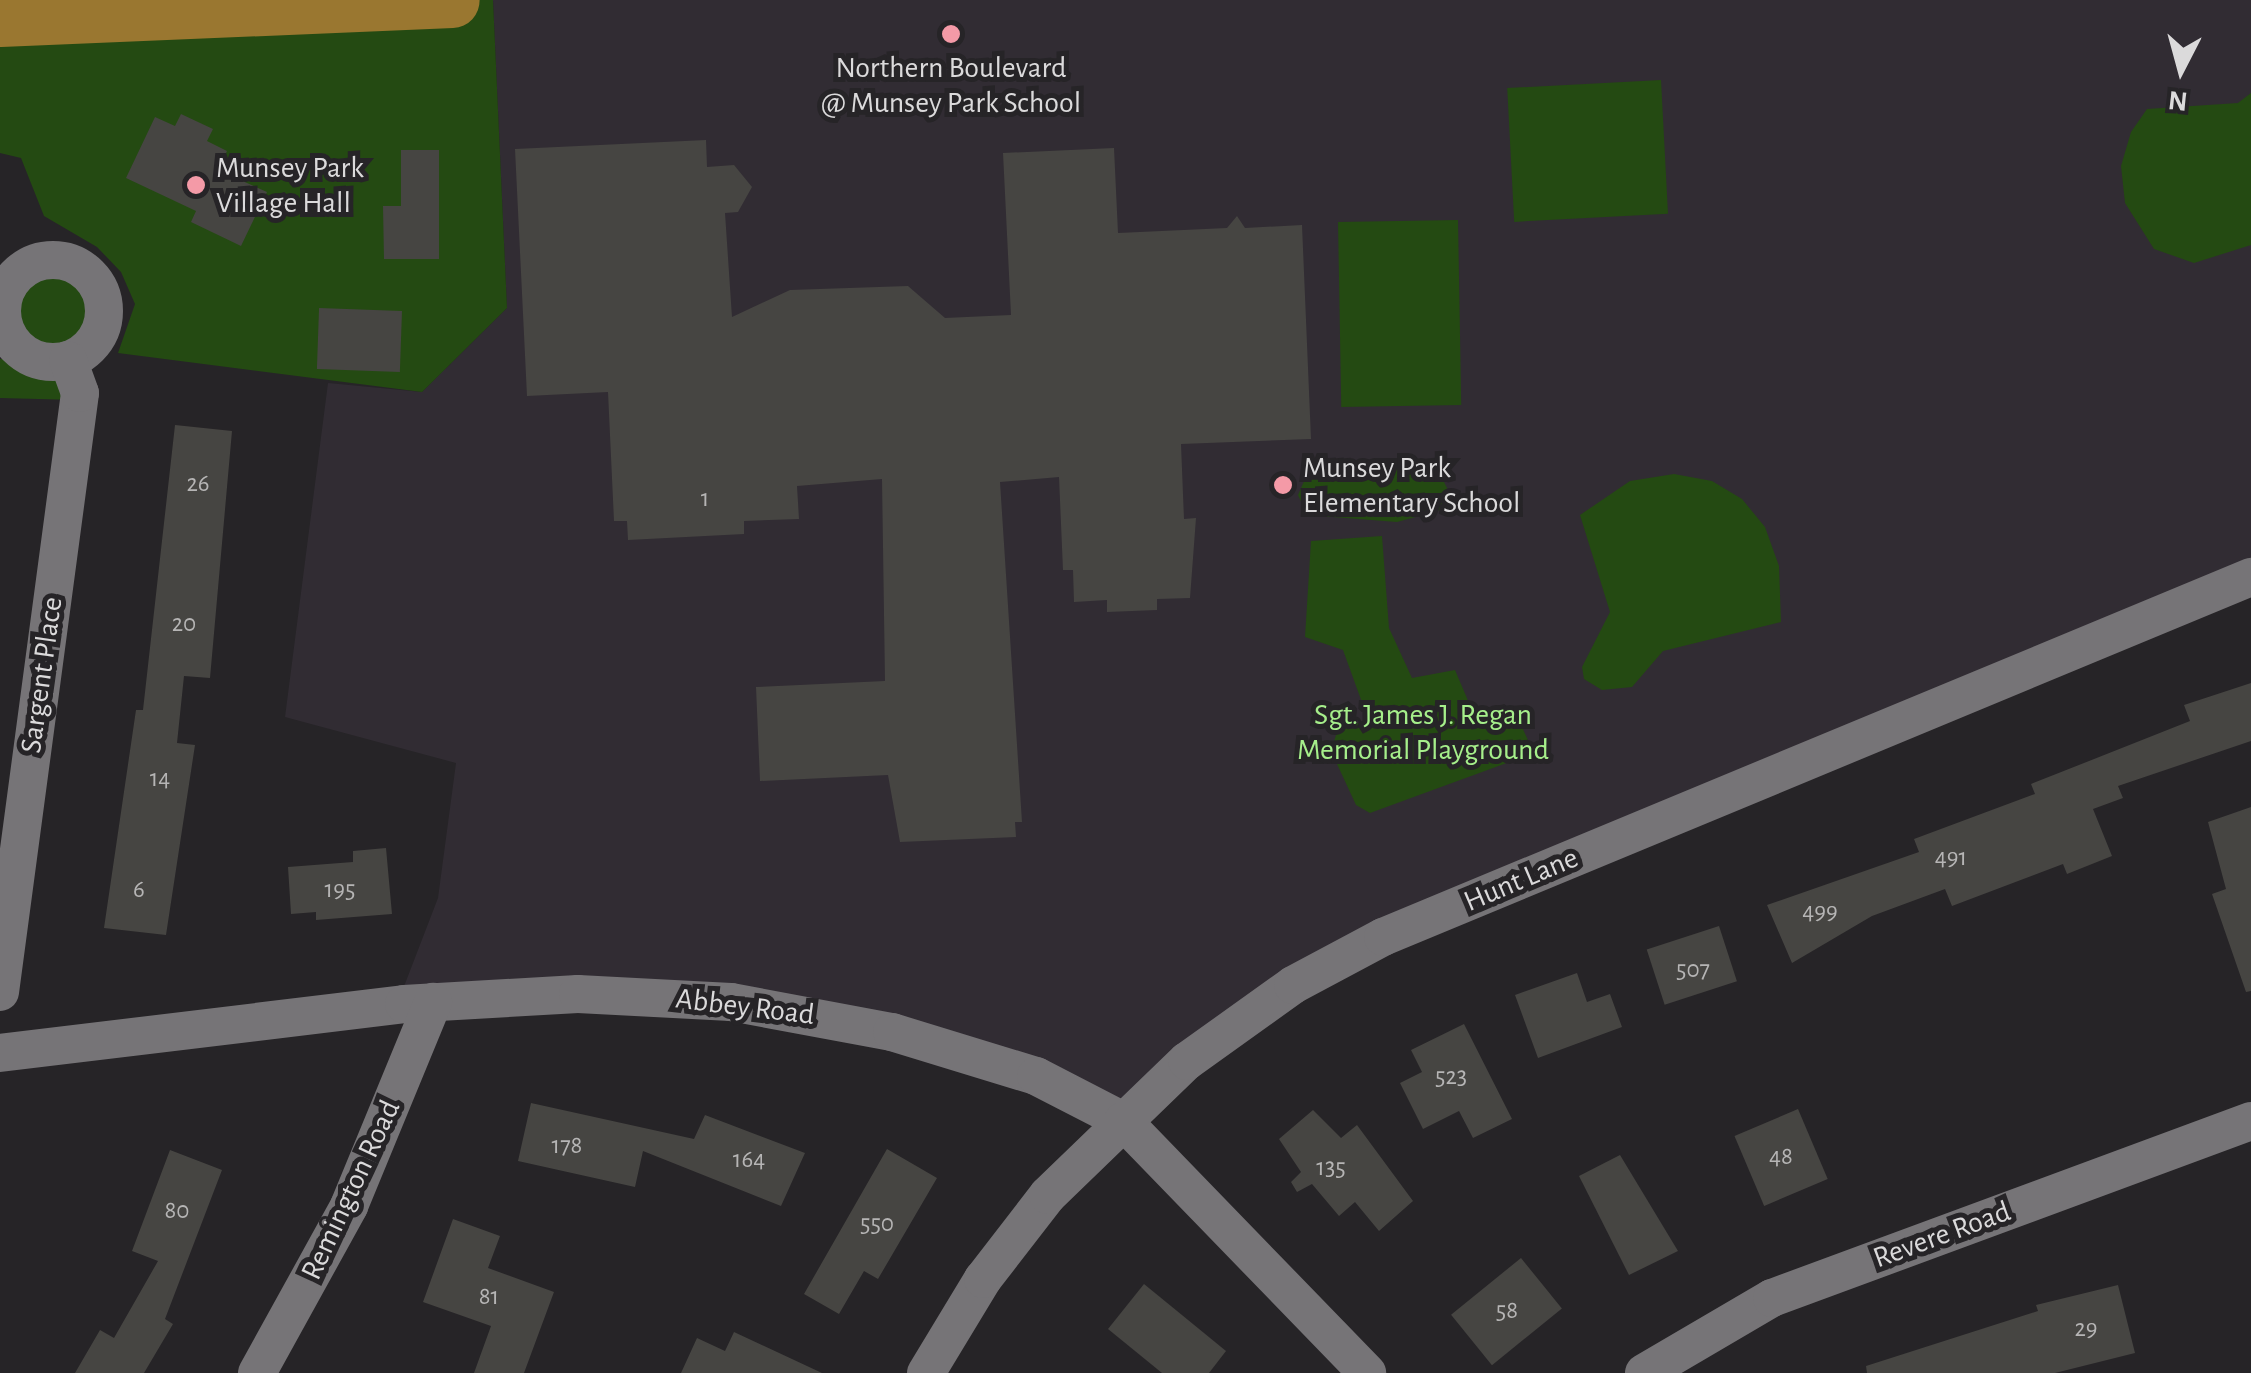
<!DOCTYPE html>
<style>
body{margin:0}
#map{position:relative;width:2251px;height:1373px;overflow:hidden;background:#262427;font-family:"Alegreya Sans",sans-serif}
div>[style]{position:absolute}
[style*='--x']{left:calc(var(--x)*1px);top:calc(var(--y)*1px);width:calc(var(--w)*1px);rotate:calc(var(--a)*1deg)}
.built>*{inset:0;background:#312c33}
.green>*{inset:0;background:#244a12;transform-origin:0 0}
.building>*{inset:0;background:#464542;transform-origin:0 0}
.street>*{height:38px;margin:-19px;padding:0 19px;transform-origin:19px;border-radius:19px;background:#767477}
.street>.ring{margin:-19px;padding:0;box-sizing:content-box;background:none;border:38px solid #767477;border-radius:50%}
.primary>*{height:55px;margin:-27.5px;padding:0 27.5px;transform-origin:27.5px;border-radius:27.5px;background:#9a7730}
.dots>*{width:28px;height:28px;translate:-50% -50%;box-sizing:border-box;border:5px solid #262427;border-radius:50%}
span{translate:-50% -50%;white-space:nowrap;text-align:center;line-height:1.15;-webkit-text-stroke:10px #262427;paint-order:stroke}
.number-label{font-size:25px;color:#b6b5b5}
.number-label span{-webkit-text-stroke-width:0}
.poi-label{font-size:30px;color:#dbdadb}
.left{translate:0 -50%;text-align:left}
.street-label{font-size:30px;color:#dbdadb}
.park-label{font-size:30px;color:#a6ef8b}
.north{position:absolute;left:2131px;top:20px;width:100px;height:100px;-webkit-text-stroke:8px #262427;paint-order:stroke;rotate:186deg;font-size:28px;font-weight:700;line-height:40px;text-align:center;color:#dbdadb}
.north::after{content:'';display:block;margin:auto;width:35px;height:45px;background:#dbdadb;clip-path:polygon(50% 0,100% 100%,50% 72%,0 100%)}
</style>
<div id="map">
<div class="built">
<i style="clip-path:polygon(493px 0,2251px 0,2251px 577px,1383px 937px,1123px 1121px,853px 1021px,398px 1002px,438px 898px,456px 763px,285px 717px,328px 383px,422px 392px,507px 308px)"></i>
</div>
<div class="green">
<i style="clip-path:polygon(0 0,493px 0,507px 308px,422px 392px,118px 353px,135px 304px,121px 272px,97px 247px,44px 216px,21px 158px,0 153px)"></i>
<i style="left:1661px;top:80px;width:134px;height:154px;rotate:87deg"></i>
<i style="clip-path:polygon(2251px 93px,2251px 245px,2194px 263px,2154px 249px,2125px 203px,2121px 166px,2131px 132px,2147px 109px,2238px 103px)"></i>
<i style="left:1458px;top:220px;width:185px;height:120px;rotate:89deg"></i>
<i style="clip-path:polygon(62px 260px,91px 277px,104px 308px,83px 353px,77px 400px,0 398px,0 359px,31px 358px,7px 336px,7px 287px,28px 266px)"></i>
<i style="clip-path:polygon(1418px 468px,1442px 478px,1451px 496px,1438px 511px,1397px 522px,1320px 516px,1305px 510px,1298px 495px,1305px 479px,1327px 473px)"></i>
<i style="clip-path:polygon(1674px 474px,1712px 481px,1742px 499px,1765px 527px,1779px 566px,1781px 622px,1663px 651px,1632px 687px,1602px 690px,1584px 679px,1582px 667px,1610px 612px,1580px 515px,1630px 481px)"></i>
<i style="clip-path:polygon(1382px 536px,1389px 628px,1412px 678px,1455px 670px,1475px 717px,1514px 710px,1534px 753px,1370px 813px,1356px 805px,1331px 751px,1337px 732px,1368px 719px,1343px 650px,1305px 637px,1311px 541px)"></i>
</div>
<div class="building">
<i style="clip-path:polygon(181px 114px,213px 129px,207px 141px,227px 151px,218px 170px,267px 192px,241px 246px,191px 222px,196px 211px,126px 178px,155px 117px,175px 126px)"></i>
<i style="clip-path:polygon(706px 140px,707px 167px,734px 165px,752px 187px,738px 212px,725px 213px,732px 317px,790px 290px,908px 286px,945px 318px,1011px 315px,1003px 153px,1114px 148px,1118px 233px,1227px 228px,1237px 216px,1245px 228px,1302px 225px,1311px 439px,1181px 444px,1184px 519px,1196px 518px,1190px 598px,1157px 599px,1157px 610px,1107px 612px,1107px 600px,1074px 602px,1073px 570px,1063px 570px,1059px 477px,1000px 482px,1022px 822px,1015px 822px,1016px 837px,900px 842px,888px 775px,760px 781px,756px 687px,885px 681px,882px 479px,797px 486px,799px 519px,744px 521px,744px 534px,628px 540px,627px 521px,614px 521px,608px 392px,527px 396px,515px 149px)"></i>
<i style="clip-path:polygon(401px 150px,439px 150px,439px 259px,384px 259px,383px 206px,401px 206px)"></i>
<i style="left:402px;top:311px;width:61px;height:83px;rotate:92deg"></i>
<i style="clip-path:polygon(175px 425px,232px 431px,210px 678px,184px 676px,177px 743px,195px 745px,166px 935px,104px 928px,136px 710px,143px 710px)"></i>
<i style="clip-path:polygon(2251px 683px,2251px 741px,2118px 786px,2123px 798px,2093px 809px,2112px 856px,2067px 874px,2063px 864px,1952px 906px,1945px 889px,1872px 916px,1792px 963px,1767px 905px,1919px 852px,1914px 839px,2035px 794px,2031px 784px,2190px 721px,2184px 705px)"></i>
<i style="clip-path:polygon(2251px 807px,2251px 991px,2246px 992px,2212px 894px,2226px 889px,2208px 822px)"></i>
<i style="clip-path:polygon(386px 848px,392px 914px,316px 920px,316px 912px,291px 914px,288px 867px,353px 862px,353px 851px)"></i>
<i style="left:1719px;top:926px;width:58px;height:76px;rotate:72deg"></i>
<i style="clip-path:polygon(1577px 973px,1587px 1002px,1610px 994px,1622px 1027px,1538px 1058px,1515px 995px)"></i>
<i style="clip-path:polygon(1464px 1024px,1512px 1119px,1473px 1138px,1459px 1111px,1423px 1129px,1400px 1083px,1422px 1072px,1411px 1050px)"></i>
<i style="clip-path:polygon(531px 1103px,694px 1139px,705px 1115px,805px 1153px,781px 1206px,643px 1151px,635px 1187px,518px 1161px)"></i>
<i style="left:1798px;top:1109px;width:76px;height:69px;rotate:67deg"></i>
<i style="clip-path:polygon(1313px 1110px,1341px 1138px,1357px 1125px,1413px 1201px,1379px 1231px,1355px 1202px,1339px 1216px,1312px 1184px,1297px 1192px,1291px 1182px,1301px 1172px,1279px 1139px)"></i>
<i style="clip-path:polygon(887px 1149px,937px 1178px,878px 1279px,864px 1271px,839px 1314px,804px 1294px)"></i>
<i style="clip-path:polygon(170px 1150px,222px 1170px,165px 1319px,173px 1324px,144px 1373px,75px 1373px,100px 1330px,114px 1338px,158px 1261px,132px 1251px)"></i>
<i style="clip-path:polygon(1620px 1155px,1678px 1251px,1629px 1275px,1579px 1176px)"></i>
<i style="clip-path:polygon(453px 1219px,500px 1236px,488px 1268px,554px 1292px,524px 1373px,474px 1373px,491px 1326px,423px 1302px)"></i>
<i style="left:1521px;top:1258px;width:65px;height:90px;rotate:51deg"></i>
<i style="clip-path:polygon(1144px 1284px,1226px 1351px,1209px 1373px,1162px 1373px,1108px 1329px)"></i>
<i style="clip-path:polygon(2118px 1285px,2135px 1353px,2055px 1373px,1867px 1373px,1866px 1366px,2038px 1311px,2036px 1305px)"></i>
<i style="clip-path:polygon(734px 1332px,822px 1373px,681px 1373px,697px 1338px,725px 1351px)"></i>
</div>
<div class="street">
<i class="ring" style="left:2px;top:260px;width:64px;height:64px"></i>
<i style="--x:0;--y:992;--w:604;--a:-82.39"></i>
<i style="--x:80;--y:393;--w:35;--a:-110"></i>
<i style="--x:0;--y:1053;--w:407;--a:-6.9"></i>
<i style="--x:404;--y:1004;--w:174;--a:-3.3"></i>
<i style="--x:578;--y:994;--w:153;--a:3"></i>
<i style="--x:731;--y:1002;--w:164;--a:10.6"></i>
<i style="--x:892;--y:1032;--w:151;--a:17"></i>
<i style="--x:1036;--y:1076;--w:98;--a:27.3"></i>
<i style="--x:1123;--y:1121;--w:351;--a:45.9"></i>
<i style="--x:257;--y:1373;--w:191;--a:-61.1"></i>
<i style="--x:349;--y:1206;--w:221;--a:-67.6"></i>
<i style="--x:926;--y:1373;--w:110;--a:-58.8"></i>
<i style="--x:983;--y:1279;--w:106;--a:-52.3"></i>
<i style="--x:1048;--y:1195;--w:193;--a:-44"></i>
<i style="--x:1187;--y:1061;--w:130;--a:-35.6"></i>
<i style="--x:1293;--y:985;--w:102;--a:-28.1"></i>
<i style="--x:1383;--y:937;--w:940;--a:-22.53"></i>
<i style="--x:1644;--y:1373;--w:148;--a:-30.4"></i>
<i style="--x:1772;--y:1298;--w:511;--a:-20.28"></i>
</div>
<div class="primary">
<i style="--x:0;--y:19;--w:452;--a:-2.4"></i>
</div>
<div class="dots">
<i style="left:951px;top:34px;background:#f49aa7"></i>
<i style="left:196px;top:185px;background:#f49aa7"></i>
<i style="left:1283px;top:485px;background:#f49aa7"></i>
</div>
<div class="number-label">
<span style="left:198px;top:484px">26</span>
<span style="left:705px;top:499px">1</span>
<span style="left:184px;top:624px">20</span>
<span style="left:160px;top:779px">14</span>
<span style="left:1951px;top:858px">491</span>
<span style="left:139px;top:890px">6</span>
<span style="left:340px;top:890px">195</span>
<span style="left:1820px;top:912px">499</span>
<span style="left:1693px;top:970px">507</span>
<span style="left:1451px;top:1077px">523</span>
<span style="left:567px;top:1146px">178</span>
<span style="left:1781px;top:1157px">48</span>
<span style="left:749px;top:1160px">164</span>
<span style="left:1331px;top:1168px">135</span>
<span style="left:177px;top:1211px">80</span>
<span style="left:877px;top:1224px">550</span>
<span style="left:489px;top:1297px">81</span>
<span style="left:1507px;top:1311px">58</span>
<span style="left:2086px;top:1329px">29</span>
</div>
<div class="poi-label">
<span style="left:951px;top:85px">Northern Boulevard<br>@ Munsey Park School</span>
<span class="left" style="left:216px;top:185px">Munsey Park<br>Village Hall</span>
<span class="left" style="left:1303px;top:485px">Munsey Park<br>Elementary School</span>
</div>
<div class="street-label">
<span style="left:42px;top:675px;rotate:-82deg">Sargent Place</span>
<span style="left:1521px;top:880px;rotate:-23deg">Hunt Lane</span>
<span style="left:745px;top:1007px;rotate:7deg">Abbey Road</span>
<span style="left:351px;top:1190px;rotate:-65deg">Remington Road</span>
<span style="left:1942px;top:1235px;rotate:-20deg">Revere Road</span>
</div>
<div class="park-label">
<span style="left:1423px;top:732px">Sgt. James J. Regan<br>Memorial Playground</span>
</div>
<div class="north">N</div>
</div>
